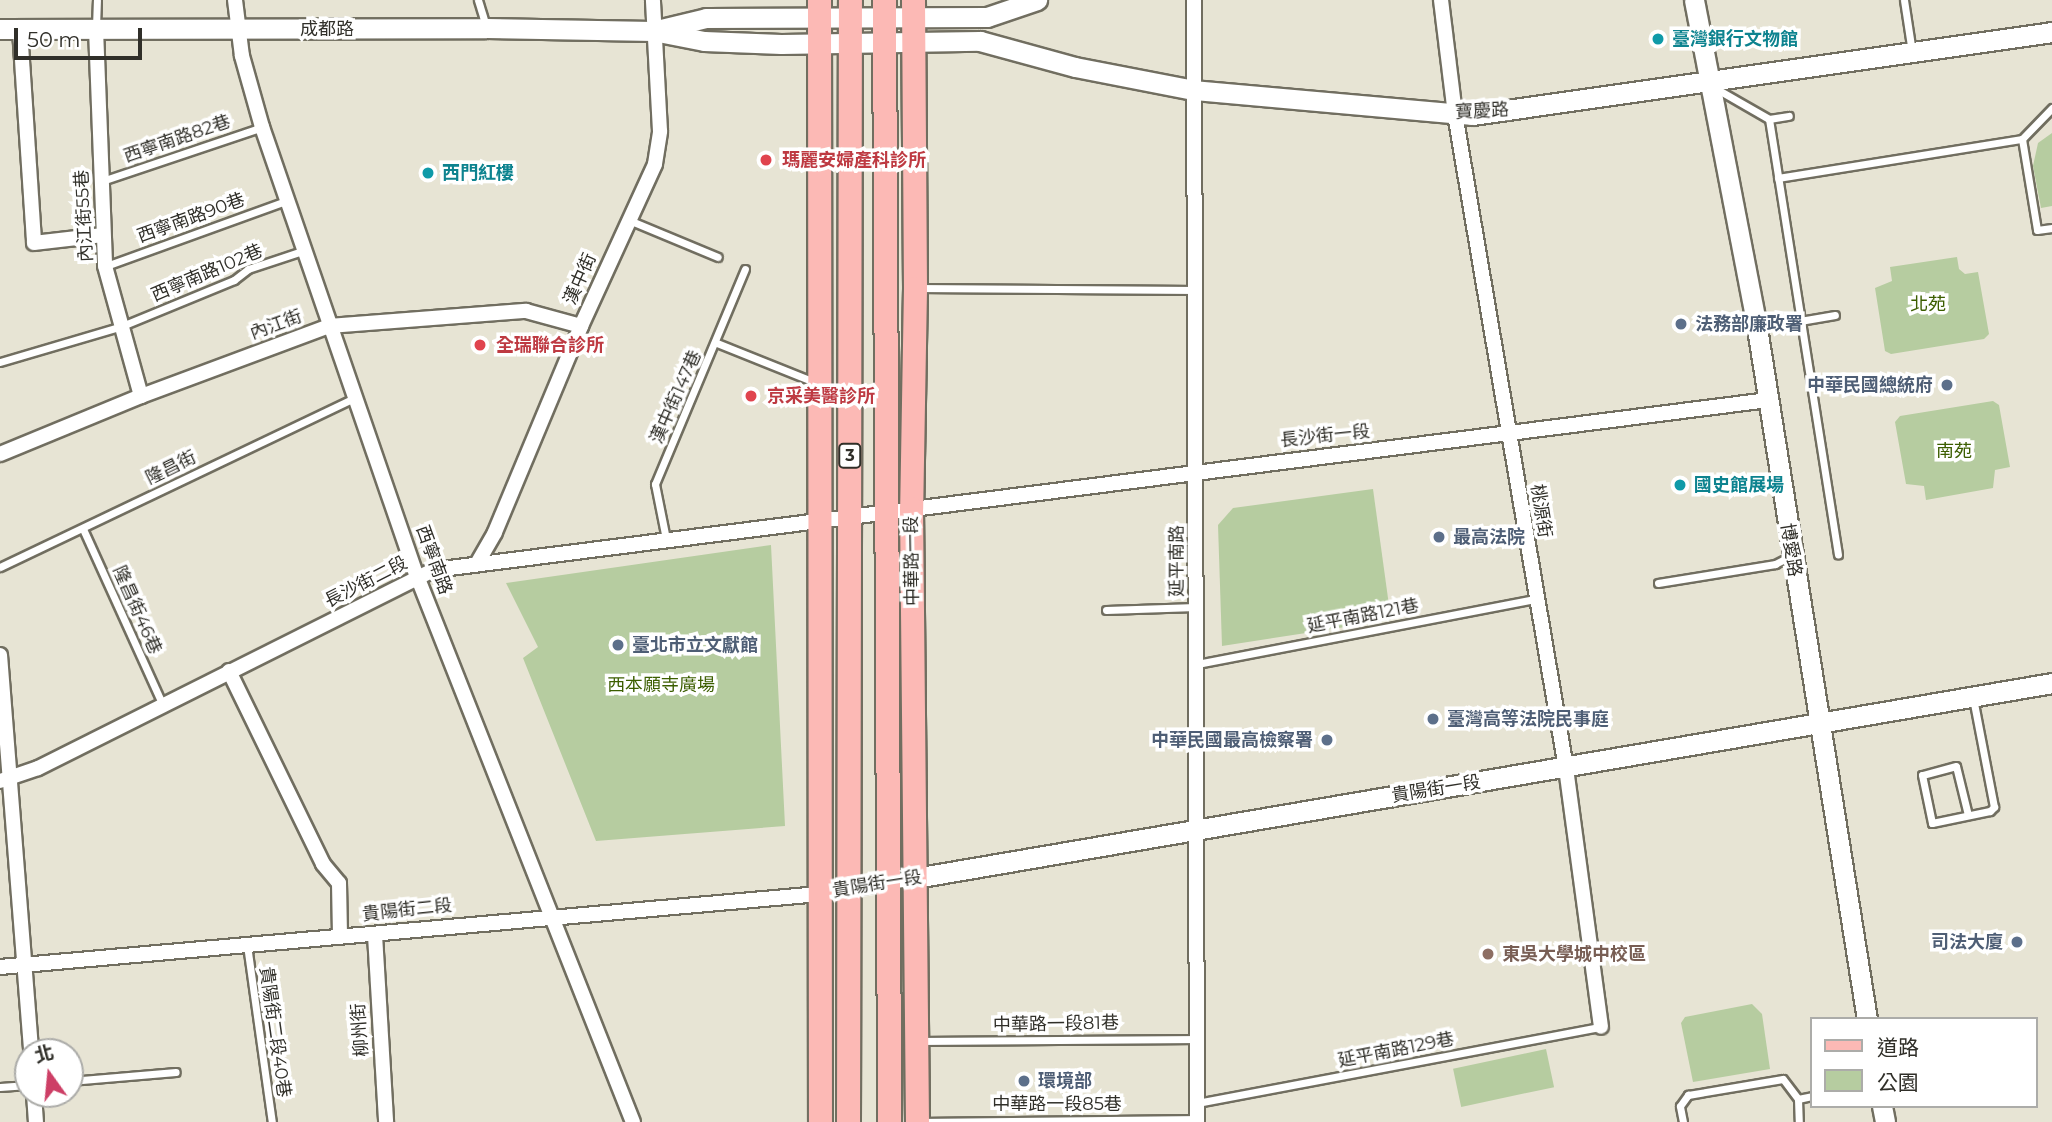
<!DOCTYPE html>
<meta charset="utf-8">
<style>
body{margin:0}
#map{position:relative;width:2052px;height:1122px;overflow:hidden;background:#e7e4d4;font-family:Montserrat,"Noto Sans TC",sans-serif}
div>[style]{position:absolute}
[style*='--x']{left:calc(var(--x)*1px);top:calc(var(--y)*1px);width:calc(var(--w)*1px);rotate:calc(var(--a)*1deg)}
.green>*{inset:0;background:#b6cca0;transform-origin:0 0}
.roads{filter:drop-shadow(2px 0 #716e60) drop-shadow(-2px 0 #716e60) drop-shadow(0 2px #716e60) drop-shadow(0 -2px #716e60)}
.lane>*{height:7px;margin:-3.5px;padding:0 3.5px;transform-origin:3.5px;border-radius:3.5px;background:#fff}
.street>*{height:14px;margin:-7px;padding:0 7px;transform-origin:7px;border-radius:7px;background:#fff}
.secondary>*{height:19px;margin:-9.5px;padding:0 9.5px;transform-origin:9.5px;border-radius:9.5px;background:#fff}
.primary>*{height:23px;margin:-11.5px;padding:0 11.5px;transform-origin:11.5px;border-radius:11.5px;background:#fcb9b5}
.dots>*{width:19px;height:19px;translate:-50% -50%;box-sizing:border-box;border:4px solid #fff;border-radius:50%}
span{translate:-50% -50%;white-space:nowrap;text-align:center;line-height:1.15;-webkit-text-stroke:7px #fff;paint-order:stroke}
.shield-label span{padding:2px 5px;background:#fff;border:2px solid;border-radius:5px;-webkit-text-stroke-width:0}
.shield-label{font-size:16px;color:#302f29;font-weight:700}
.street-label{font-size:18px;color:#302f29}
.culture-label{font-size:18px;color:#0d838f;font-weight:700}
.left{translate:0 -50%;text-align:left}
.health-label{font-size:18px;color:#be3a42;font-weight:700}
.park-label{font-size:18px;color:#3c5e00}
.service-label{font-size:18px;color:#4e5e75;font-weight:700}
.right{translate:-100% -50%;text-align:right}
.education-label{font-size:18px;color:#785e54;font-weight:700}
.legend{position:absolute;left:1810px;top:1017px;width:228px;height:91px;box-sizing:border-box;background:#fff;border:2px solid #acaca9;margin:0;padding:9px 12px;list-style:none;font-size:21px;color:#302f29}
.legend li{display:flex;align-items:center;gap:14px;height:35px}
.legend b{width:35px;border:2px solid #acaca9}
.north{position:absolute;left:14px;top:1038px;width:70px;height:70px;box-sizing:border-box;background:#fff;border:2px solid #acaca9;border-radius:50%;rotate:345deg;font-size:19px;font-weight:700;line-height:28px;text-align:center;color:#302f29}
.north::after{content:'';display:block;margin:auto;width:24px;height:32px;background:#cd3f66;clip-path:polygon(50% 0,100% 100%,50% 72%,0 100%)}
.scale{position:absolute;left:14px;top:28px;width:128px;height:32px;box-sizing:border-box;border:4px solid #302f29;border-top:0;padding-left:9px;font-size:21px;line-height:24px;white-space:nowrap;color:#302f29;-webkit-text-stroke:5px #fff;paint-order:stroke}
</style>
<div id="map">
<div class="green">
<i style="clip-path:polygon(2052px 133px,2052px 206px,2041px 208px,2033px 166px,2038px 143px)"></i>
<i style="clip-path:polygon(1957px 257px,1959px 269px,1965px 274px,1978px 272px,1989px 334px,1984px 339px,1891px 354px,1885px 351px,1875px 288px,1892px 281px,1890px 267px)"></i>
<i style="clip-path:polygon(1993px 401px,1999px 405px,2010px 467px,1995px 470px,1993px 488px,1926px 500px,1924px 486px,1906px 484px,1895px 422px,1900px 416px)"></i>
<i style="clip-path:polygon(1373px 489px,1391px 620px,1222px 646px,1218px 525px,1233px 508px)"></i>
<i style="clip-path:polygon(771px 545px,785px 826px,596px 841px,523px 658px,538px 647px,506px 583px)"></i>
<i style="clip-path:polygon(1752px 1004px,1762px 1014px,1770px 1069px,1693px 1082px,1681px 1023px,1685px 1017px)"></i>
<i style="left:1546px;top:1049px;width:39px;height:95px;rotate:78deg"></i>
</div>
<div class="roads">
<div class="lane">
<i style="--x:478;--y:0;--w:28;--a:73"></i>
<i style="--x:1904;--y:0;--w:53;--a:81.3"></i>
<i style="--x:96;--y:27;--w:27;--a:-88"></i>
<i style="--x:1715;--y:88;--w:62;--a:29.9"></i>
<i style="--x:1769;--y:119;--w:20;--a:-9"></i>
<i style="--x:2052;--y:108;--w:43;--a:134.1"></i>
<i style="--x:2022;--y:139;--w:92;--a:80.6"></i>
<i style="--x:2037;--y:230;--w:15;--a:-8"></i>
<i style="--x:1769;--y:119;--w:441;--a:81"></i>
<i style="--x:1778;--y:178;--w:247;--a:-9.1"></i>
<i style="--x:102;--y:181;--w:169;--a:-18.6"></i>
<i style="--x:629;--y:220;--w:96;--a:22.6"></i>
<i style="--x:106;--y:266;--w:194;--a:-19.9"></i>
<i style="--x:920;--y:288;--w:273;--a:0.4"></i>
<i style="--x:1759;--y:328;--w:77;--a:-9.7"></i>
<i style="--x:717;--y:343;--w:108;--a:21.8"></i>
<i style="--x:0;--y:362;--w:127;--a:-16.4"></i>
<i style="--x:122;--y:326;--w:121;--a:-22.3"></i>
<i style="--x:234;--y:280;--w:18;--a:-38"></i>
<i style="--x:248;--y:269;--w:60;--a:-18.4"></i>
<i style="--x:83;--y:529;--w:193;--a:65.6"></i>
<i style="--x:666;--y:539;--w:56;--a:-101.3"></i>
<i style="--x:655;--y:484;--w:233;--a:-67.3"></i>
<i style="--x:0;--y:567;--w:395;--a:-25.5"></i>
<i style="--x:1658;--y:583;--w:119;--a:-9.2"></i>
<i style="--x:1775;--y:564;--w:18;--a:-27"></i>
<i style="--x:1106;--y:610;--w:90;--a:-1.9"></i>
<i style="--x:1197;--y:664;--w:344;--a:-10.9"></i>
<i style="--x:1968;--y:815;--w:50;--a:-103.8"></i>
<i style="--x:1956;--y:766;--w:35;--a:165"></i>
<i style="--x:1922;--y:775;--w:49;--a:78.2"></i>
<i style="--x:1932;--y:823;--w:59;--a:-11.7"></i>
<i style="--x:1990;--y:811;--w:6;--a:-45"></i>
<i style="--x:1994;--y:807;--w:111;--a:-100.9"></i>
<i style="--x:247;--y:945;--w:179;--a:82"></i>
<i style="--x:921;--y:1041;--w:276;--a:-0.4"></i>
<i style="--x:70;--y:1081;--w:106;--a:-4.9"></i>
<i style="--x:0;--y:1087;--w:28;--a:-4"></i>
<i style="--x:1798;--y:1099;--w:14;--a:-12"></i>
<i style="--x:1197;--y:1103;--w:411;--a:-10.7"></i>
<i style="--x:921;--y:1122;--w:276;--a:-0.6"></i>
<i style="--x:1683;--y:1122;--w:16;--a:-101"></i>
<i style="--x:1680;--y:1106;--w:14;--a:-54"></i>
<i style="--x:1688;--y:1095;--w:96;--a:-9.6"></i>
<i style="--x:1783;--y:1079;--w:25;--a:53"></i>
<i style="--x:1798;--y:1099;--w:23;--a:88"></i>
</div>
<div class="street">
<i style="--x:235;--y:0;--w:56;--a:82.9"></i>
<i style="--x:242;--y:56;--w:74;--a:74.3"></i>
<i style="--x:262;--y:127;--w:475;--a:71"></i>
<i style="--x:417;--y:576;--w:587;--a:68.42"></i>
<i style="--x:1194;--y:0;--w:1122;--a:89.85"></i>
<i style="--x:1441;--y:0;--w:115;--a:83"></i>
<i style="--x:1455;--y:114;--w:663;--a:80.37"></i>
<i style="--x:1566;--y:768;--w:261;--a:82.3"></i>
<i style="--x:96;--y:29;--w:237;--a:87.8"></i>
<i style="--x:105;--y:266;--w:135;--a:74.5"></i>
<i style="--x:20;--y:30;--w:213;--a:86.2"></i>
<i style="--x:34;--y:243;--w:69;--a:-6.6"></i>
<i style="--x:0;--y:454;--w:152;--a:-22.4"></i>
<i style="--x:141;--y:396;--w:201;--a:-20.4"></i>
<i style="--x:329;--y:326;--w:198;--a:-4.4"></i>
<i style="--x:526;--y:311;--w:57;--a:15.3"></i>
<i style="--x:478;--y:562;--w:34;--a:-60"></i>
<i style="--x:495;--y:532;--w:223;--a:-67.3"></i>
<i style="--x:581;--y:326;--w:178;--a:-65.4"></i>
<i style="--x:655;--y:164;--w:33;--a:-81"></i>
<i style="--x:660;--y:131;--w:131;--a:-93.1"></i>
<i style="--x:0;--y:655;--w:398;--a:85.5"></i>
<i style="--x:229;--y:671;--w:215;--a:64"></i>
<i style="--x:323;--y:864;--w:25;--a:50"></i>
<i style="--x:339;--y:883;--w:53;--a:88.9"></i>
<i style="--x:0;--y:781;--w:40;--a:-18.9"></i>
<i style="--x:38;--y:768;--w:443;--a:-26.6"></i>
<i style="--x:434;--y:570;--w:1345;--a:-7.26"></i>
<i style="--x:375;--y:935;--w:187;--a:86.6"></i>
<i style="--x:0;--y:967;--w:822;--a:-5.09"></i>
<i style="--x:819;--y:894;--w:97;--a:-9.5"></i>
<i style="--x:34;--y:1094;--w:28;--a:86"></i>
</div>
<div class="secondary">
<i style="--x:1694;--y:0;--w:334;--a:79.1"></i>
<i style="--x:1757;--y:328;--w:700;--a:80.96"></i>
<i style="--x:0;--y:29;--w:486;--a:-0.1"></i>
<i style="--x:486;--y:28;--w:167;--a:1"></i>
<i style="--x:653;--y:31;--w:52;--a:11.1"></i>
<i style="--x:704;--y:41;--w:77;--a:2.2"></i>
<i style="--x:781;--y:44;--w:199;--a:-0.9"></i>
<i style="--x:980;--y:41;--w:98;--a:15.3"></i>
<i style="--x:1075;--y:67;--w:120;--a:11"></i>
<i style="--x:1193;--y:90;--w:280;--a:5.1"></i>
<i style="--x:1472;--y:115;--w:586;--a:-8.14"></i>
<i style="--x:661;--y:29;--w:46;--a:-13.7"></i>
<i style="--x:706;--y:18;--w:281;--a:-0.2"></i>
<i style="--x:987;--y:17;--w:53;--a:-18.8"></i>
<i style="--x:915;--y:878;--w:1154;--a:-9.73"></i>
<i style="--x:1882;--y:1106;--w:16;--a:79"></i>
</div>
<div class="primary">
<i style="--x:819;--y:0;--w:1122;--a:89.95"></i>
<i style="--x:884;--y:0;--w:1122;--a:89.74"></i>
<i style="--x:913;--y:0;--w:288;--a:89.6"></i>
<i style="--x:915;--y:288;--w:220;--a:91"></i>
<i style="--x:911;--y:508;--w:614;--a:89.44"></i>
<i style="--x:848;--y:1122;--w:1122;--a:-89.9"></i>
</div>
</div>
<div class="dots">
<i style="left:1658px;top:39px;background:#0f9aa8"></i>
<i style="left:766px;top:160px;background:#e0444e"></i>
<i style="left:428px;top:173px;background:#0f9aa8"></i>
<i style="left:1681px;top:324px;background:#5c6f8a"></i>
<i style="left:480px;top:345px;background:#e0444e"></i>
<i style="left:1947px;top:385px;background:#5c6f8a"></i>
<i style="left:751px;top:396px;background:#e0444e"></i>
<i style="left:1680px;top:485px;background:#0f9aa8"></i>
<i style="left:1439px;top:537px;background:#5c6f8a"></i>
<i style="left:618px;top:645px;background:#5c6f8a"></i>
<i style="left:1433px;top:719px;background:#5c6f8a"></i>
<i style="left:1327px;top:740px;background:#5c6f8a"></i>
<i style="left:2017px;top:942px;background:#5c6f8a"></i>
<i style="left:1488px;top:954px;background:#8d6e63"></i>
<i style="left:1024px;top:1081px;background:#5c6f8a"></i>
</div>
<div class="shield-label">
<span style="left:850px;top:456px">3</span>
</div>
<div class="street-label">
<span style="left:327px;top:29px">成都路</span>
<span style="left:1482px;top:111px;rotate:-3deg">寶慶路</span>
<span style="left:177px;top:139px;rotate:-19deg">西寧南路82巷</span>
<span style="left:84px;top:216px;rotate:-93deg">內江街55巷</span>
<span style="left:191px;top:218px;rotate:-20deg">西寧南路90巷</span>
<span style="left:207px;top:273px;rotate:-23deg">西寧南路102巷</span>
<span style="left:580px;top:279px;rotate:-66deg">漢中街</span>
<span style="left:276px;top:325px;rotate:-20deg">內江街</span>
<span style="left:676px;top:397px;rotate:-66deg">漢中街147巷</span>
<span style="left:1325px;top:436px;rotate:-6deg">長沙街一段</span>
<span style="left:171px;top:468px;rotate:-26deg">隆昌街</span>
<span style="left:1541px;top:511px;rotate:81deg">桃源街</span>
<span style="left:1791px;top:550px;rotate:81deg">博愛路</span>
<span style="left:434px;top:560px;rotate:70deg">西寧南路</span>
<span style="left:912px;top:561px;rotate:-91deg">中華路一段</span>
<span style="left:1177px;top:561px;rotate:-90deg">延平南路</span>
<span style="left:366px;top:582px;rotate:-27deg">長沙街二段</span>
<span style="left:137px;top:610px;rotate:66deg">隆昌街46巷</span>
<span style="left:1363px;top:616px;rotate:-11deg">延平南路121巷</span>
<span style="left:1436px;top:789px;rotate:-9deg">貴陽街一段</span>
<span style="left:877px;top:884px;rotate:-9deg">貴陽街一段</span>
<span style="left:407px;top:910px;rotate:-6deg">貴陽街二段</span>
<span style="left:1056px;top:1024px;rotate:-1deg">中華路一段81巷</span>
<span style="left:360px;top:1030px;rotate:-94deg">柳州街</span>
<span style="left:275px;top:1032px;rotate:82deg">貴陽街二段40巷</span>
<span style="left:1396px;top:1050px;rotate:-11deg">延平南路129巷</span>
<span style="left:1057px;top:1104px">中華路一段85巷</span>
</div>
<div class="culture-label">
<span class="left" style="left:1672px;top:39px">臺灣銀行文物館</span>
<span class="left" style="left:442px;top:173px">西門紅樓</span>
<span class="left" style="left:1694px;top:485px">國史館展場</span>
</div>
<div class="health-label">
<span class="left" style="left:782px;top:160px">瑪麗安婦產科診所</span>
<span class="left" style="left:496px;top:345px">全瑞聯合診所</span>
<span class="left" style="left:767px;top:396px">京采美醫診所</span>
</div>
<div class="park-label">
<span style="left:1928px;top:304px">北苑</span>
<span style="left:1954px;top:451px">南苑</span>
<span style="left:661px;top:685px">西本願寺廣場</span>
</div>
<div class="service-label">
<span class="left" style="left:1695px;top:324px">法務部廉政署</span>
<span class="right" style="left:1933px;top:385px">中華民國總統府</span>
<span class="left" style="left:1453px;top:537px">最高法院</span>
<span class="left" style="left:632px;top:645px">臺北市立文獻館</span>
<span class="left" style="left:1447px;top:719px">臺灣高等法院民事庭</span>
<span class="right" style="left:1313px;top:740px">中華民國最高檢察署</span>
<span class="right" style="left:2003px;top:942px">司法大廈</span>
<span class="left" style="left:1038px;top:1081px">環境部</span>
</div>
<div class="education-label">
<span class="left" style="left:1502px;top:954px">東吳大學城中校區</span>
</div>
<ul class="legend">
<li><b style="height:9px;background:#fcb9b5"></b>道路</li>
<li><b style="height:19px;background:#b6cca0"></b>公園</li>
</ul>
<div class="north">北</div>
<div class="scale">50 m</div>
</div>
